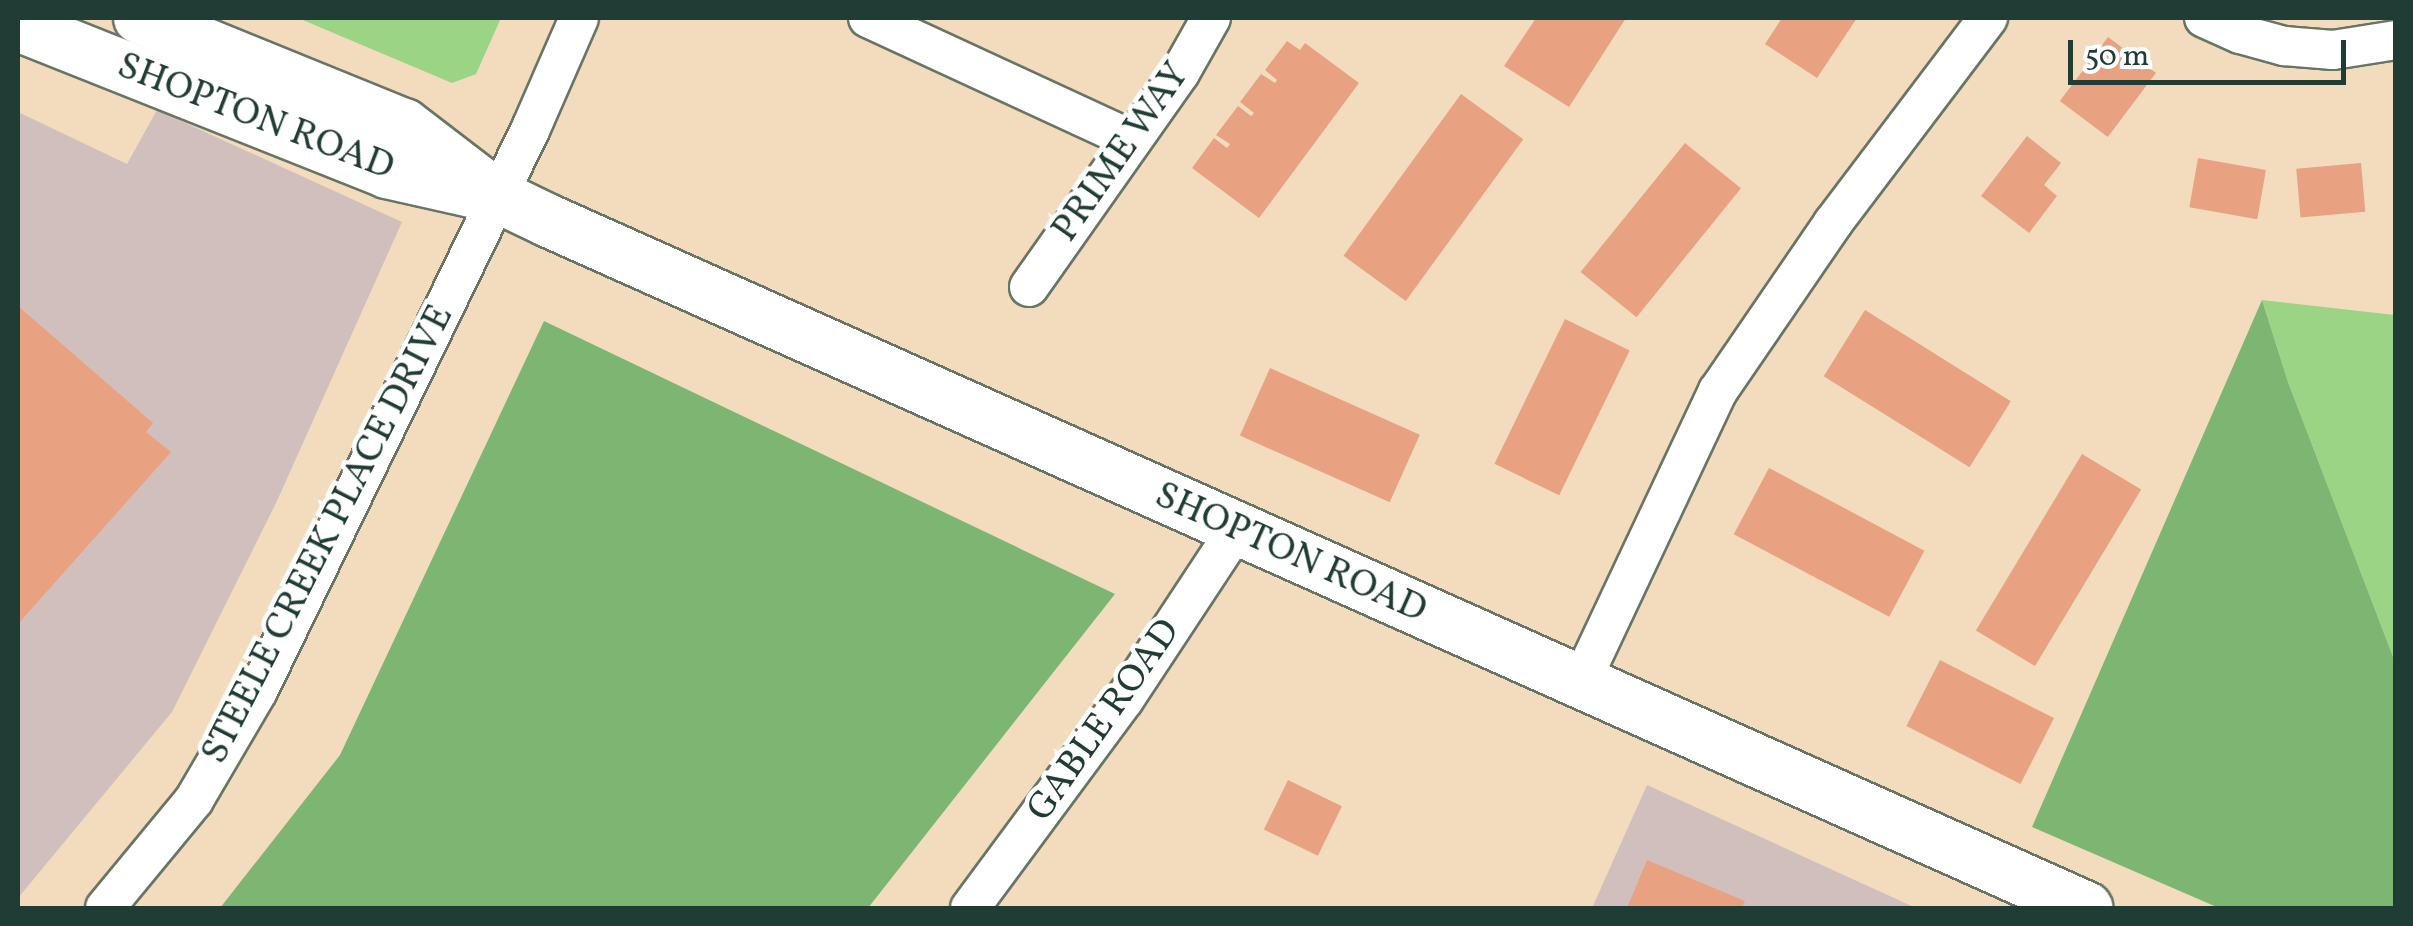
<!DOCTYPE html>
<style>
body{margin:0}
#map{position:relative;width:2413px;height:926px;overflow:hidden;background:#f2dcbd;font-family:Vollkorn,serif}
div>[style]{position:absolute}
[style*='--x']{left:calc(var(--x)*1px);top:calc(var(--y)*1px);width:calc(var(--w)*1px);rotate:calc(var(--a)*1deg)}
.industrial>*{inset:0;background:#d1bfbd}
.green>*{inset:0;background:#9cd486}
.forest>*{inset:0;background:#7db673}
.building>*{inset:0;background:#e9a281;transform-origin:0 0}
.roads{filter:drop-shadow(2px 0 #697564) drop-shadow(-2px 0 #697564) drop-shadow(0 2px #697564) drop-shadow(0 -2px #697564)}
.street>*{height:38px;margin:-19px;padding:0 19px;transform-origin:19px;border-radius:19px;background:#fff}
.secondary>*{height:52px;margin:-26px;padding:0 26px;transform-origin:26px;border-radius:26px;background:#fff}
span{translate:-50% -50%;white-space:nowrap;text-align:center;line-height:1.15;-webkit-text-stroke:9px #fff;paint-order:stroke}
.street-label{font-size:38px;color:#1f3d34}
.frame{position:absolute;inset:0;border:20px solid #1f3d34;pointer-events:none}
.scale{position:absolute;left:2068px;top:40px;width:278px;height:45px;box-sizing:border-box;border:5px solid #1f3d34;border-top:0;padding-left:12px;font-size:30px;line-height:35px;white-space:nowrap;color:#1f3d34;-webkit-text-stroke:8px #fff;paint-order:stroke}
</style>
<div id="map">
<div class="industrial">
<i style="clip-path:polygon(157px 110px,402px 222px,277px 501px,172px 712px,18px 898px,18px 112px,127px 164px)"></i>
<i style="clip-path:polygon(1647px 785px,1916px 908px,1592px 908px)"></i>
</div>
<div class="green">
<i style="clip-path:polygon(298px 18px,501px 18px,476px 74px,452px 83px)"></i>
<i style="clip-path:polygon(2262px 300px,2395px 315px,2395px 662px,2288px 382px)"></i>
</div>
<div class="forest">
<i style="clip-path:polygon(2262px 300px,2288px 382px,2395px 662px,2395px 908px,2219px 908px,2032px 827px)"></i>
<i style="clip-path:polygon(544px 321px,1115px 594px,868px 908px,220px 908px,340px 755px)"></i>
</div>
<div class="building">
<i style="clip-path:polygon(1536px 18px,1626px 18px,1569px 107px,1504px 66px)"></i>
<i style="clip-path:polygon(1782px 18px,1857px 18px,1817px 78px,1765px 44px)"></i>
<i style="left:2108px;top:37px;width:60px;height:80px;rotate:37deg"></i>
<i style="clip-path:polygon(1287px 41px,1300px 50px,1305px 43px,1359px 83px,1259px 218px,1192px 168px,1214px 138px,1227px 148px,1230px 144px,1216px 135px,1238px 106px,1251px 116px,1254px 113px,1240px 102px,1261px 74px,1275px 83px,1277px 80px,1265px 70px)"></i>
<i style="left:1461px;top:94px;width:77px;height:200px;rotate:36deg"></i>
<i style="clip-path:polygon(2027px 136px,2061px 163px,2044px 185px,2057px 196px,2029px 233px,1981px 196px)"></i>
<i style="left:1685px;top:143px;width:72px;height:166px;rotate:39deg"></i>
<i style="left:2198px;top:158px;width:69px;height:50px;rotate:10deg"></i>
<i style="left:2361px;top:163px;width:49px;height:65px;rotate:85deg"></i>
<i style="clip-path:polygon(18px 306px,153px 423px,146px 432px,171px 452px,18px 624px)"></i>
<i style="left:1865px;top:310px;width:172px;height:78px;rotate:32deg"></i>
<i style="left:1565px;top:319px;width:72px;height:161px;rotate:26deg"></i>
<i style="left:1270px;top:368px;width:164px;height:74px;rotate:24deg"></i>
<i style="left:2082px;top:454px;width:69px;height:206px;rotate:31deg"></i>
<i style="left:1769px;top:468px;width:176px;height:75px;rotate:28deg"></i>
<i style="left:1940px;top:660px;width:128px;height:74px;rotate:27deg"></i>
<i style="left:1288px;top:780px;width:60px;height:55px;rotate:26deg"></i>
<i style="clip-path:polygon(1647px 860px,1745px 901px,1742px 908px,1627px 908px)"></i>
</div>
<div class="roads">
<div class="street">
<i style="--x:868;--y:18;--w:291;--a:24.8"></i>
<i style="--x:2204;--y:18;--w:39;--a:24"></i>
<i style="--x:2240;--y:34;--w:46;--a:15.3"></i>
<i style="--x:2284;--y:46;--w:49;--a:4.7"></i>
<i style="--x:2333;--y:50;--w:64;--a:-9"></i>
<i style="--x:1029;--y:287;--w:262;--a:-54.8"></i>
<i style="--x:1180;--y:73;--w:63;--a:-60.6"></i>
<i style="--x:1580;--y:684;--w:324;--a:-64.8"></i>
<i style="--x:1718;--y:391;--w:204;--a:-55.6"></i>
<i style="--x:1833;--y:223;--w:257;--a:-52.9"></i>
<i style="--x:105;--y:908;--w:140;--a:-50.5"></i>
<i style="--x:194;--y:800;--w:126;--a:-59.6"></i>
<i style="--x:258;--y:691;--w:626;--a:-64.13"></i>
<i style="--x:531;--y:128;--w:120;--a:-66.4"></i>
<i style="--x:970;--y:908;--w:259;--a:-53.5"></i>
<i style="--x:1124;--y:700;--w:204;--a:-56.6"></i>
</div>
<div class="secondary">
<i style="--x:140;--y:18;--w:285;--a:22.1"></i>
<i style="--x:404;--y:125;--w:117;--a:37.4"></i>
<i style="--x:497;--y:196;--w:58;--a:25.7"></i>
<i style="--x:549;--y:221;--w:1684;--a:24.08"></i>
<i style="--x:18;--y:25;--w:397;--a:21.7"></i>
<i style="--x:387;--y:172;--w:95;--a:12.7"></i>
</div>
</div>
<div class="street-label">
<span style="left:255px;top:118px;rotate:21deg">SHOPTON ROAD</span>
<span style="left:1122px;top:153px;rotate:-55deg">PRIME WAY</span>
<span style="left:329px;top:535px;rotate:-63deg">STEELE CREEK PLACE DRIVE</span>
<span style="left:1290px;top:554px;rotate:24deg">SHOPTON ROAD</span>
<span style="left:1105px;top:721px;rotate:-55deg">GABLE ROAD</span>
</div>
<div class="frame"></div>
<div class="scale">50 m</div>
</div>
